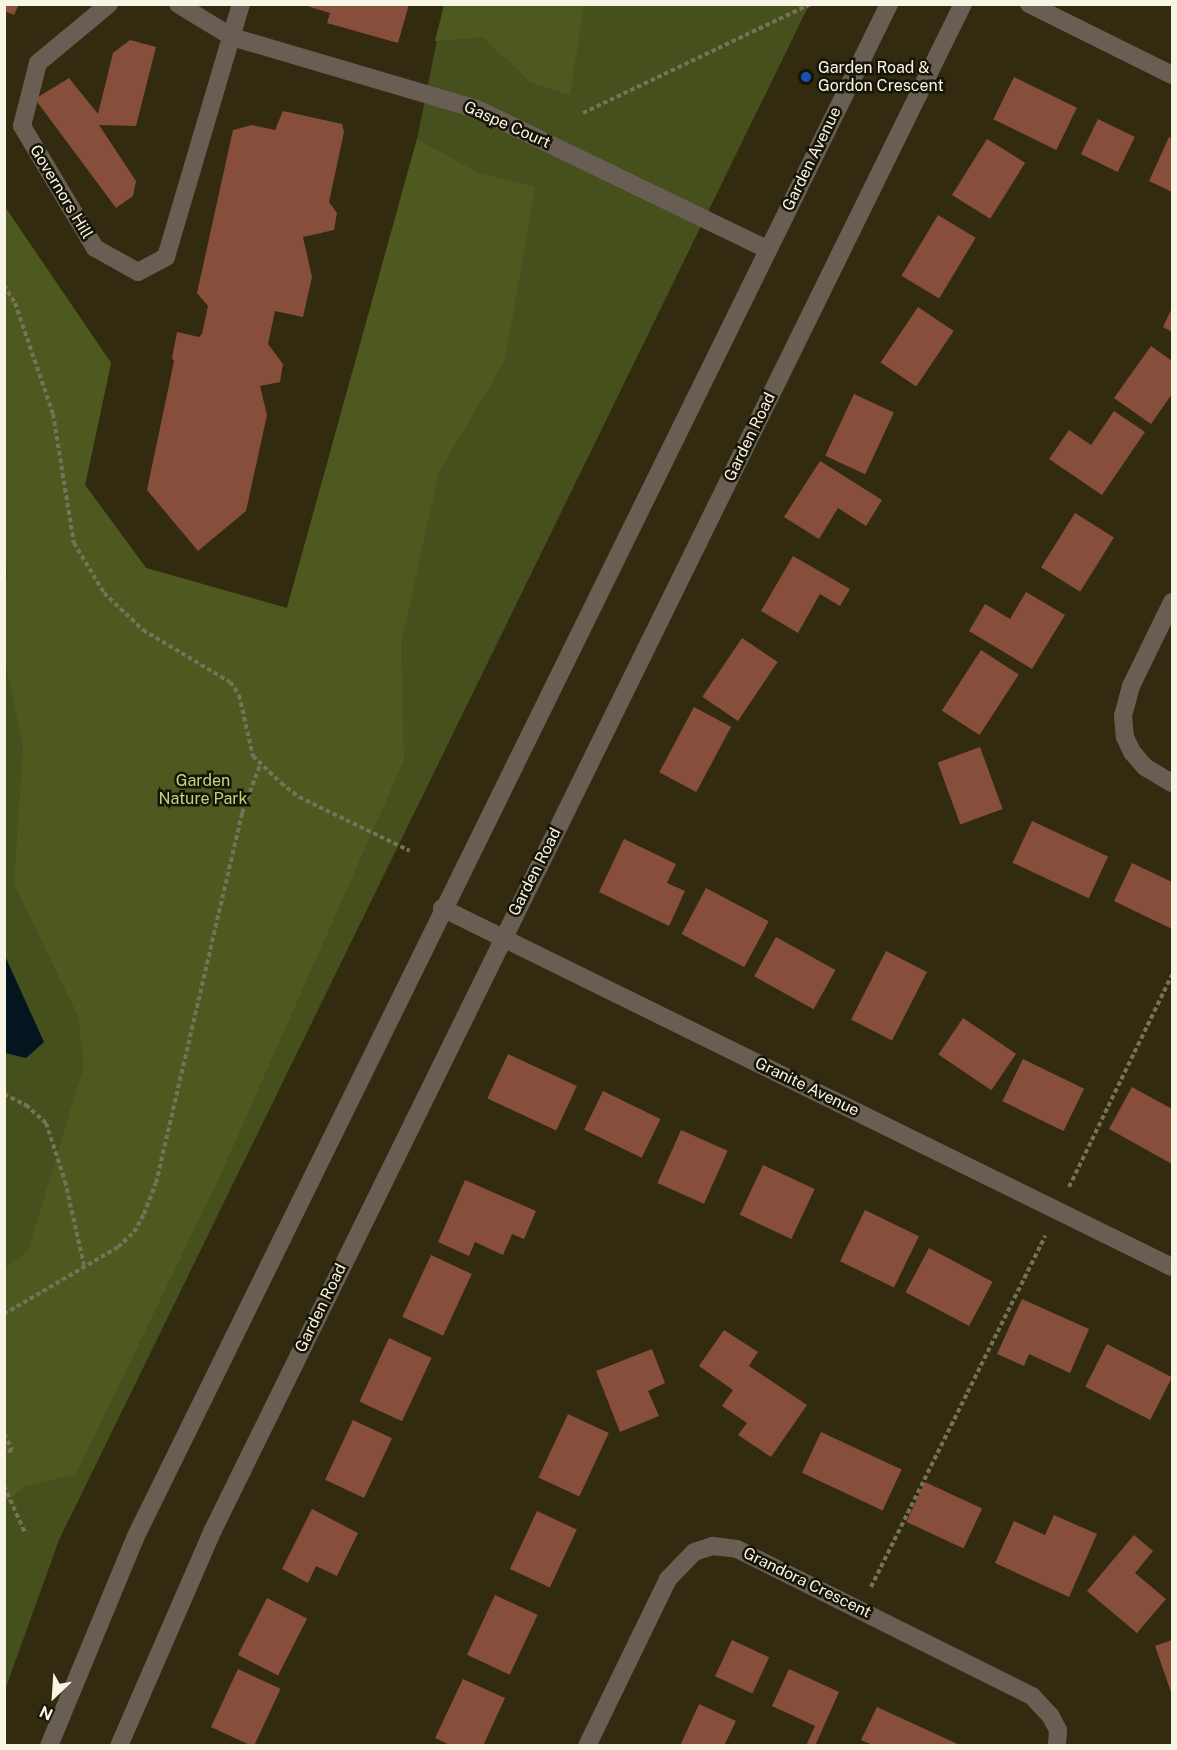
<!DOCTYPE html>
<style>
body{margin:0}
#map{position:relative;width:1177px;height:1750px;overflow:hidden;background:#322b0f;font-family:"Public Sans",sans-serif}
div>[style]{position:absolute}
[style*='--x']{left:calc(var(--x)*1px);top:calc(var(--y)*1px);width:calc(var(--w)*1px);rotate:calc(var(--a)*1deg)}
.green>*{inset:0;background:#46501c}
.forest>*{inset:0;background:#4e5920}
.water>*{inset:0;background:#03151f}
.building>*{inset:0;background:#864e3b;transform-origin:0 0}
.path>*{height:4px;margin-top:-2px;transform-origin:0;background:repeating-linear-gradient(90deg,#777159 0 4.5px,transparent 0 7.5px)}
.minor>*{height:18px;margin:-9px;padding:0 9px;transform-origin:9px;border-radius:9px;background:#685e54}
.tertiary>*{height:18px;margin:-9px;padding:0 9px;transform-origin:9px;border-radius:9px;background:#685e54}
.dots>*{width:16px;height:16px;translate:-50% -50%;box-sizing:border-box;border:3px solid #171408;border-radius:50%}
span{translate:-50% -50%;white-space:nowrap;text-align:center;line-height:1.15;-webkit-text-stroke:5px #171408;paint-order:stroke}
.poi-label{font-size:16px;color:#f9f5e4}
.left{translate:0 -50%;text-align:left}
.street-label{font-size:16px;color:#f9f5e4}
.park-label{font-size:16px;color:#c2d480}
.frame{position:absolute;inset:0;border:6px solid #f9f5e4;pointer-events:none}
.north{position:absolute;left:24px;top:1666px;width:60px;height:60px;-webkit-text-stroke:4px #171408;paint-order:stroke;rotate:205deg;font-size:16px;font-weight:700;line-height:24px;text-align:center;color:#f9f5e4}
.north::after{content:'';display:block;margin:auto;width:21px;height:27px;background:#f9f5e4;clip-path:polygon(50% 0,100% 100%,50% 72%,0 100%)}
</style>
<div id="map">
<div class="green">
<i style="clip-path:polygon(444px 5px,809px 5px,59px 1540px,5px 1690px,5px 207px,111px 363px,85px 485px,146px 568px,287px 608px,417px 139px)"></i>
</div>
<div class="forest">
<i style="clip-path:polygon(444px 5px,584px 5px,570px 95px,530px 82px,483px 37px,435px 41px)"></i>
<i style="clip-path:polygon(417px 139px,478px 173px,535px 187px,505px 360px,439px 472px,401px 644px,404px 760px,219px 1178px,76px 1474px,26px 1486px,5px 1503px,5px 1268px,28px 1251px,84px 1066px,78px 1016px,14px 884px,23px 745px,4px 656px,4px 584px,8px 577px,4px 545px,5px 207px,111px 363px,85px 485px,146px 568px,287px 608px)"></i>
</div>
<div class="water">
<i style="clip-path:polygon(5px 956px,44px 1042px,26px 1058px,5px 1053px)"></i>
</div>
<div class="building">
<i style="clip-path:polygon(4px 4px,19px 4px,14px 15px,4px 11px)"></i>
<i style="clip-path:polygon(409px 4px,398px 43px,327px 23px,330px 13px,304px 5px)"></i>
<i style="clip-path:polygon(130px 40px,156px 47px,136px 126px,99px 125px,136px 181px,133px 196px,116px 208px,35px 99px,69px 78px,98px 114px,113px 53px)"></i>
<i style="left:1014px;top:77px;width:70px;height:47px;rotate:26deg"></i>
<i style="clip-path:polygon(283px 111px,342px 124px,344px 132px,329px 202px,337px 213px,334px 230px,303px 237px,312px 277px,303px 317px,275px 311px,268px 344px,283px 364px,280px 382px,260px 386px,267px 415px,246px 511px,198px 551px,147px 490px,174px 361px,172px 358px,177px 332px,199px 337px,202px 334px,208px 306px,197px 293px,233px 130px,252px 125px,275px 130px)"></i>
<i style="left:1098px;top:119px;width:41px;height:39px;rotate:26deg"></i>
<i style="clip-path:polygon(1169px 137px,1172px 139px,1172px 192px,1149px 181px)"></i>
<i style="left:987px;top:139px;width:45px;height:66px;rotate:32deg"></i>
<i style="left:938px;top:215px;width:44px;height:71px;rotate:31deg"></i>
<i style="left:918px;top:307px;width:43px;height:67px;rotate:34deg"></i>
<i style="clip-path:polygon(1172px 308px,1172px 332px,1163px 327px)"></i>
<i style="clip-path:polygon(1151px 346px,1172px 361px,1172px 394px,1151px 424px,1114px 398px)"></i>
<i style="left:854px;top:394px;width:44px;height:68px;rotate:25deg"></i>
<i style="clip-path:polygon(1114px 411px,1145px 432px,1102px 495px,1049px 459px,1069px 430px,1091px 445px)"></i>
<i style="clip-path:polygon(820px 461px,882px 500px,866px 526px,838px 508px,819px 539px,784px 517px)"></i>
<i style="left:1075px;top:513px;width:46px;height:64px;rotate:32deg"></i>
<i style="clip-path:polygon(793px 556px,850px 589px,840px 606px,820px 594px,798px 633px,761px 611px)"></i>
<i style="clip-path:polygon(1026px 592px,1065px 615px,1032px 669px,969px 631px,985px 604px,1010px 619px)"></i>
<i style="left:742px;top:638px;width:43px;height:71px;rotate:34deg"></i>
<i style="left:981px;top:650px;width:45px;height:72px;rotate:33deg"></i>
<i style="left:694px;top:707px;width:42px;height:74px;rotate:28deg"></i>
<i style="left:980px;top:747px;width:66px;height:45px;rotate:70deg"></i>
<i style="left:1032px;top:821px;width:84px;height:46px;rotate:25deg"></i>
<i style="clip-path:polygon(624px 839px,676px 864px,667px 883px,685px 891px,669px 926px,599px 892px)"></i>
<i style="clip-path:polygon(1132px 863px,1172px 882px,1172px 929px,1114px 901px)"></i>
<i style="left:706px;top:888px;width:71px;height:52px;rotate:28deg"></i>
<i style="left:776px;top:937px;width:68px;height:45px;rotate:29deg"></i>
<i style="left:886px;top:951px;width:46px;height:77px;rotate:27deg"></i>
<i style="left:963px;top:1018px;width:64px;height:44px;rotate:34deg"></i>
<i style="left:508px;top:1054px;width:76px;height:49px;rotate:25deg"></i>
<i style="left:1023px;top:1059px;width:68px;height:47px;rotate:26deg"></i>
<i style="clip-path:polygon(1132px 1087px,1172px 1109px,1172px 1164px,1109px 1129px)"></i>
<i style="left:603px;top:1091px;width:64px;height:43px;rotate:26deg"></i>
<i style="left:681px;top:1130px;width:51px;height:58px;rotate:24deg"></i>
<i style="left:763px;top:1165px;width:57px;height:55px;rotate:25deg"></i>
<i style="clip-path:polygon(465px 1180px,536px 1211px,524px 1239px,512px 1234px,503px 1255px,475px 1242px,469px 1256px,438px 1242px)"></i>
<i style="left:865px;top:1210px;width:60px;height:57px;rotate:26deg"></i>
<i style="left:929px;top:1248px;width:72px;height:50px;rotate:28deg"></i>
<i style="left:431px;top:1255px;width:45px;height:68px;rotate:25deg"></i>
<i style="clip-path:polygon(1022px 1299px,1089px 1329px,1070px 1373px,1029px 1354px,1024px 1366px,997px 1354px)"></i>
<i style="clip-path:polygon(724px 1330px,758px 1352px,749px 1366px,807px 1405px,771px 1457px,738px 1435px,747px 1423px,722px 1406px,733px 1390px,699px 1366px)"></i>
<i style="left:389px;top:1338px;width:47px;height:70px;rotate:25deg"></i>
<i style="left:1107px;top:1344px;width:73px;height:48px;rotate:27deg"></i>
<i style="clip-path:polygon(652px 1349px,665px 1383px,648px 1391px,659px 1416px,620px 1432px,596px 1371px)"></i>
<i style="left:568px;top:1414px;width:45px;height:70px;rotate:25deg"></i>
<i style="left:353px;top:1420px;width:43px;height:66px;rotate:25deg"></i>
<i style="left:821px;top:1432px;width:89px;height:45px;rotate:25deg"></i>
<i style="left:925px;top:1482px;width:63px;height:44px;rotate:25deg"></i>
<i style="clip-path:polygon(312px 1509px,358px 1533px,337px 1576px,316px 1566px,308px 1583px,282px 1569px)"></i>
<i style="left:537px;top:1511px;width:44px;height:64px;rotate:25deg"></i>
<i style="clip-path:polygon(1054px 1515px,1097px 1534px,1069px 1597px,995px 1563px,1014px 1521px,1045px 1535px)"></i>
<i style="clip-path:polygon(1134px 1535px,1153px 1551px,1135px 1573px,1166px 1599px,1137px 1633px,1087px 1591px)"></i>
<i style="left:495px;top:1595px;width:47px;height:66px;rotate:25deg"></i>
<i style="left:267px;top:1598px;width:45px;height:64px;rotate:27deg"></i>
<i style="left:732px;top:1640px;width:41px;height:40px;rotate:25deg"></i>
<i style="clip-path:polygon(1172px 1640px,1172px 1695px,1155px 1646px)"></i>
<i style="left:238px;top:1669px;width:47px;height:64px;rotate:25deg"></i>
<i style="clip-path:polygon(789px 1669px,839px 1692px,815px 1746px,806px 1746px,815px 1726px,772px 1706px)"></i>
<i style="clip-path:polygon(463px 1679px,505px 1698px,483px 1746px,452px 1746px,435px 1738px)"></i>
<i style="clip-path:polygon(699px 1704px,736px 1721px,724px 1746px,680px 1746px)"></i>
<i style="clip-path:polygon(877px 1707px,962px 1746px,875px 1746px,861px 1740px)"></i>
</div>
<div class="path">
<i style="--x:583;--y:113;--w:252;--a:-25.6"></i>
<i style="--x:4;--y:285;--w:21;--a:59"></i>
<i style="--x:15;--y:303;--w:117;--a:71.1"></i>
<i style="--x:53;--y:414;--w:131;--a:80.8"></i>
<i style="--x:74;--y:543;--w:58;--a:59"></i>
<i style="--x:104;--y:593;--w:54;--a:43.5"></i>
<i style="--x:143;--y:630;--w:101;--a:30.9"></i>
<i style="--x:230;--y:682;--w:16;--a:55"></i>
<i style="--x:239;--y:695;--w:63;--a:77.1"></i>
<i style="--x:253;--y:756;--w:39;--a:44"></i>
<i style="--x:281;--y:783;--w:23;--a:38"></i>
<i style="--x:299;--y:797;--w:123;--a:25.9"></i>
<i style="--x:4;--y:1094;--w:25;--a:27"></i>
<i style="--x:26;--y:1105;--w:27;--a:42"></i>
<i style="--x:46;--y:1123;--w:61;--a:71.9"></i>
<i style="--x:65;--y:1181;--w:86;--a:77.3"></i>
<i style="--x:1069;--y:1187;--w:236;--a:-64.1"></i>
<i style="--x:4;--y:1314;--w:132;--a:-30.4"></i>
<i style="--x:118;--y:1247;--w:22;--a:-43"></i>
<i style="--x:134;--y:1232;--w:21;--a:-61"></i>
<i style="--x:144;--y:1214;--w:33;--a:-69"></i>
<i style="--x:156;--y:1183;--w:380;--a:-76.9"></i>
<i style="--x:242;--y:813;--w:51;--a:-69.4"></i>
<i style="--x:4;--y:1434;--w:18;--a:63"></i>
<i style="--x:12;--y:1450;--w:9;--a:159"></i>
<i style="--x:4;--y:1486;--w:51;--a:65.9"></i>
<i style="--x:871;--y:1587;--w:392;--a:-63.6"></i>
</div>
<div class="minor">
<i style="--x:109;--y:4;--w:92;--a:140.3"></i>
<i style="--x:38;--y:63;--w:65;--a:104.3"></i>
<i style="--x:22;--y:126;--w:142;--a:59.1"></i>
<i style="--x:95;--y:248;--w:49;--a:29.2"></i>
<i style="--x:138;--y:272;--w:32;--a:-28"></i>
<i style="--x:166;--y:257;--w:264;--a:-73.5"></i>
<i style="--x:178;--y:4;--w:63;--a:31.4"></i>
<i style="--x:232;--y:37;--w:255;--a:16.4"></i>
<i style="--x:477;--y:109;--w:322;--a:25.8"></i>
<i style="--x:1029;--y:4;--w:160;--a:26.4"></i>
<i style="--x:1172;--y:602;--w:93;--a:116"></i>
<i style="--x:1131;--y:686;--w:31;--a:105"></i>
<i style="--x:1123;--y:716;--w:21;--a:85"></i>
<i style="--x:1125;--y:737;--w:17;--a:65"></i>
<i style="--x:1132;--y:752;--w:20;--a:49"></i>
<i style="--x:1145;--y:767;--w:31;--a:31"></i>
<i style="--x:119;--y:1746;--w:236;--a:-66.5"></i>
<i style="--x:213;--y:1530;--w:1700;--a:-63.83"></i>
<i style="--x:587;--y:1746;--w:186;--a:-64.1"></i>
<i style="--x:668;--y:1579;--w:37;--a:-46"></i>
<i style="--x:694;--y:1552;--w:20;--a:-18"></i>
<i style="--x:713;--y:1546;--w:24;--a:7"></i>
<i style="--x:737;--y:1549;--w:330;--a:26.5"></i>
<i style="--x:1032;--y:1696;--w:26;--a:47"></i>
<i style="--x:1050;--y:1715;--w:17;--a:62"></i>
<i style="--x:1058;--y:1730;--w:16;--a:94"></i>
</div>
<div class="tertiary">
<i style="--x:442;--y:908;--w:813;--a:26.19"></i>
<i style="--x:49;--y:1746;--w:225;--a:-67.5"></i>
<i style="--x:135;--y:1538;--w:1709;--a:-63.82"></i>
</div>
<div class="dots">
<i style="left:806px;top:77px;background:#1a4fb4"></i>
</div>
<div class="poi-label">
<span class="left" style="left:818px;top:77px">Garden Road &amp;<br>Gordon Crescent</span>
</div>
<div class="street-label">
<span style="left:507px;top:125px;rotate:24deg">Gaspe Court</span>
<span style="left:812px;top:159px;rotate:-64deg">Garden Avenue</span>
<span style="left:61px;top:192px;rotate:59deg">Governors Hill</span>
<span style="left:750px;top:437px;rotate:-64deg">Garden Road</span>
<span style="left:535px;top:872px;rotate:-63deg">Garden Road</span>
<span style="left:807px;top:1087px;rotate:26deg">Granite Avenue</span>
<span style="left:321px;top:1308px;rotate:-64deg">Garden Road</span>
<span style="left:807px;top:1583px;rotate:26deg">Grandora Crescent</span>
</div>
<div class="park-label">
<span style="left:203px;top:790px">Garden<br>Nature Park</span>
</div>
<div class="frame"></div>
<div class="north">N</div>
</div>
